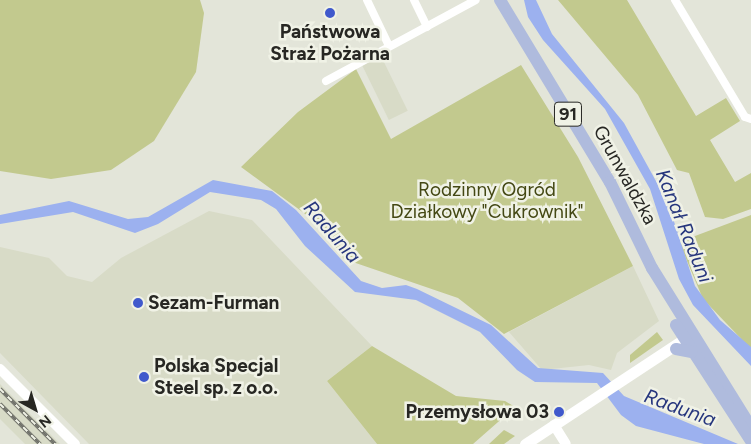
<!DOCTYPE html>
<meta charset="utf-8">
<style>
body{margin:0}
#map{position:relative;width:751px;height:444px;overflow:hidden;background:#e3e5d9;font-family:Figtree,sans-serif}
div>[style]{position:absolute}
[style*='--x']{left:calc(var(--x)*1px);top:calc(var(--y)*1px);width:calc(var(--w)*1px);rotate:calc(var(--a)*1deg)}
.built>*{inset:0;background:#d8dbc7;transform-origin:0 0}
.green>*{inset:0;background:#c2c98e}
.water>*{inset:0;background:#9cb1ef}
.minor>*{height:8px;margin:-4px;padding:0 4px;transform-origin:4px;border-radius:4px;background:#fff}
.tertiary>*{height:10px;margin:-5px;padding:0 5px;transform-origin:5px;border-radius:5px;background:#fff}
.secondary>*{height:11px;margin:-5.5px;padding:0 5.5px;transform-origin:5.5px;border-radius:5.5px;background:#fff}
.primary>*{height:12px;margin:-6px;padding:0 6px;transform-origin:6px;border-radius:6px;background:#afbbdd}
.rail>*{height:4px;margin-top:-2px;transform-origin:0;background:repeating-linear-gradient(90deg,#f0f2e6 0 5.5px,#6e6f68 0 11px);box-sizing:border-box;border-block:1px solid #6e6f68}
.dots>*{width:14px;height:14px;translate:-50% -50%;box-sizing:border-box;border:2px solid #f0f2e6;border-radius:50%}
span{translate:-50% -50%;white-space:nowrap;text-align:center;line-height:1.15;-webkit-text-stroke:5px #f0f2e6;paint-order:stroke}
.shield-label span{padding:1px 4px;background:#f0f2e6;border:1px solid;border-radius:4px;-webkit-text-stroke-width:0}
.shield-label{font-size:18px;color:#272723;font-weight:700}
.poi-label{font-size:19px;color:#272723;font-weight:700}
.left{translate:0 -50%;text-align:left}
.right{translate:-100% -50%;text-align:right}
.street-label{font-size:19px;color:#272723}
.park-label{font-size:19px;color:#444814}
.water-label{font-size:20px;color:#26367d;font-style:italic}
.north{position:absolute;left:10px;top:384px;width:50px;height:50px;-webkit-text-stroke:4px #f0f2e6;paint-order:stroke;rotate:141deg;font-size:14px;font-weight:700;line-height:20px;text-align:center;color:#272723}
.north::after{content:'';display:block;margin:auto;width:18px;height:22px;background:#272723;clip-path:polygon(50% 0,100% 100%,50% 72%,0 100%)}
</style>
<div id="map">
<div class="built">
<i style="left:381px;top:56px;width:61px;height:21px;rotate:64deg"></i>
<i style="clip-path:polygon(209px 211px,252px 220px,372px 346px,327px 381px,377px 444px,89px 444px,0 353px,0 247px,49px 258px,67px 276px,92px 282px,121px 258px)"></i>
<i style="clip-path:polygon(633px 266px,659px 321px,617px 353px,611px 370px,589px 365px,542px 370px,509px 332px)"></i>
<i style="clip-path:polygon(0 384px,60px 444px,25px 444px,0 419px)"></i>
</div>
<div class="green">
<i style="clip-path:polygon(0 0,200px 0,204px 13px,196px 72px,154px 141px,111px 170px,51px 179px,0 171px)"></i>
<i style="clip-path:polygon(558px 0,627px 0,696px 116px,726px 98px,740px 121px,710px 140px,735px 182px,751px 173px,751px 209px,723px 219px,705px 217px,689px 173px,677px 170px,638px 95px)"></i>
<i style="clip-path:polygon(521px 65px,578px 157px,633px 266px,504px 334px,458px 298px,344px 259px,319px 224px,241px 167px,298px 112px,356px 69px,391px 139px)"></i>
<i style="clip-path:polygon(751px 215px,751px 347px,750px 348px,703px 299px,679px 242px)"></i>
<i style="clip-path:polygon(657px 332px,663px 340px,630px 363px,630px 355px)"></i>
<i style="clip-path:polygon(372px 346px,456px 396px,505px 401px,515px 407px,473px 444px,377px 444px,327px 381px)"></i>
<i style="clip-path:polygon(504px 430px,515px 436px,504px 444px,489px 444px)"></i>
</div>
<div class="water">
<i style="clip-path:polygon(524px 0,536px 0,552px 34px,624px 123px,668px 203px,695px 286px,720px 320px,751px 347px,751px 366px,693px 305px,679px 279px,650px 189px,605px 109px,543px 40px,528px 17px)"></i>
<i style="clip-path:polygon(213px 180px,272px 191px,296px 210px,361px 281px,382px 288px,406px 285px,417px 289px,491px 325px,538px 368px,603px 373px,624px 396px,738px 444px,704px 444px,636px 426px,621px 415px,597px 383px,535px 382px,517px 370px,480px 332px,416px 300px,355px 292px,305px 246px,276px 209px,261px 200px,210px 192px,158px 224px,135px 233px,73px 212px,0 224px,0 215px,69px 201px,128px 219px,148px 217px)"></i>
</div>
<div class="minor">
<i style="--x:367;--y:0;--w:51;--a:64.4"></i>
<i style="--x:414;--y:0;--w:30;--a:64"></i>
<i style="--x:675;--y:0;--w:136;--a:59.1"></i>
<i style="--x:745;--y:117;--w:6;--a:18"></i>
<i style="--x:326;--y:81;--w:170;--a:-28.4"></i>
</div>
<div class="tertiary">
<i style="--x:0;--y:369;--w:106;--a:45"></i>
<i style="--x:554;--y:425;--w:22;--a:58"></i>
</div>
<div class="secondary">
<i style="--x:525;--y:444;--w:200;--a:-33.4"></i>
</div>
<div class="primary">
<i style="--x:500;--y:0;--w:213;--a:58.9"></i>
<i style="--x:610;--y:182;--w:96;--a:64"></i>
<i style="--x:652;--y:268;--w:187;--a:58.1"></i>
<i style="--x:676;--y:325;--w:138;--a:57.1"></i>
<i style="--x:676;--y:349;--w:16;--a:11"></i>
</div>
<div class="rail">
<i style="--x:0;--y:389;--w:78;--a:45"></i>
<i style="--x:0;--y:404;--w:57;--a:45"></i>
</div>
<div class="dots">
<i style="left:330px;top:13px;background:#4059cc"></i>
<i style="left:138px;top:303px;background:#4059cc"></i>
<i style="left:144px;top:377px;background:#4059cc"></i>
<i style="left:559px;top:412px;background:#4059cc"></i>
</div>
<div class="shield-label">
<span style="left:568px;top:114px">91</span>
</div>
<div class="poi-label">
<span style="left:330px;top:43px">Państwowa<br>Straż Pożarna</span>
<span class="left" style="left:148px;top:303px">Sezam-Furman</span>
<span class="left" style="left:154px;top:377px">Polska Specjal<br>Steel sp. z o.o.</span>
<span class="right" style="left:549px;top:412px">Przemysłowa 03</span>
</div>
<div class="street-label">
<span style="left:625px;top:175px;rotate:61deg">Grunwaldzka</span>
</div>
<div class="park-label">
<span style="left:487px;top:201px">Rodzinny Ogród<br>Działkowy "Cukrownik"</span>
</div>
<div class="water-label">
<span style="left:684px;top:226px;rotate:68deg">Kanał Raduni</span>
<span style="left:332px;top:232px;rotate:49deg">Radunia</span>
<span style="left:680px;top:408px;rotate:20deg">Radunia</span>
</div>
<div class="north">N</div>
</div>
